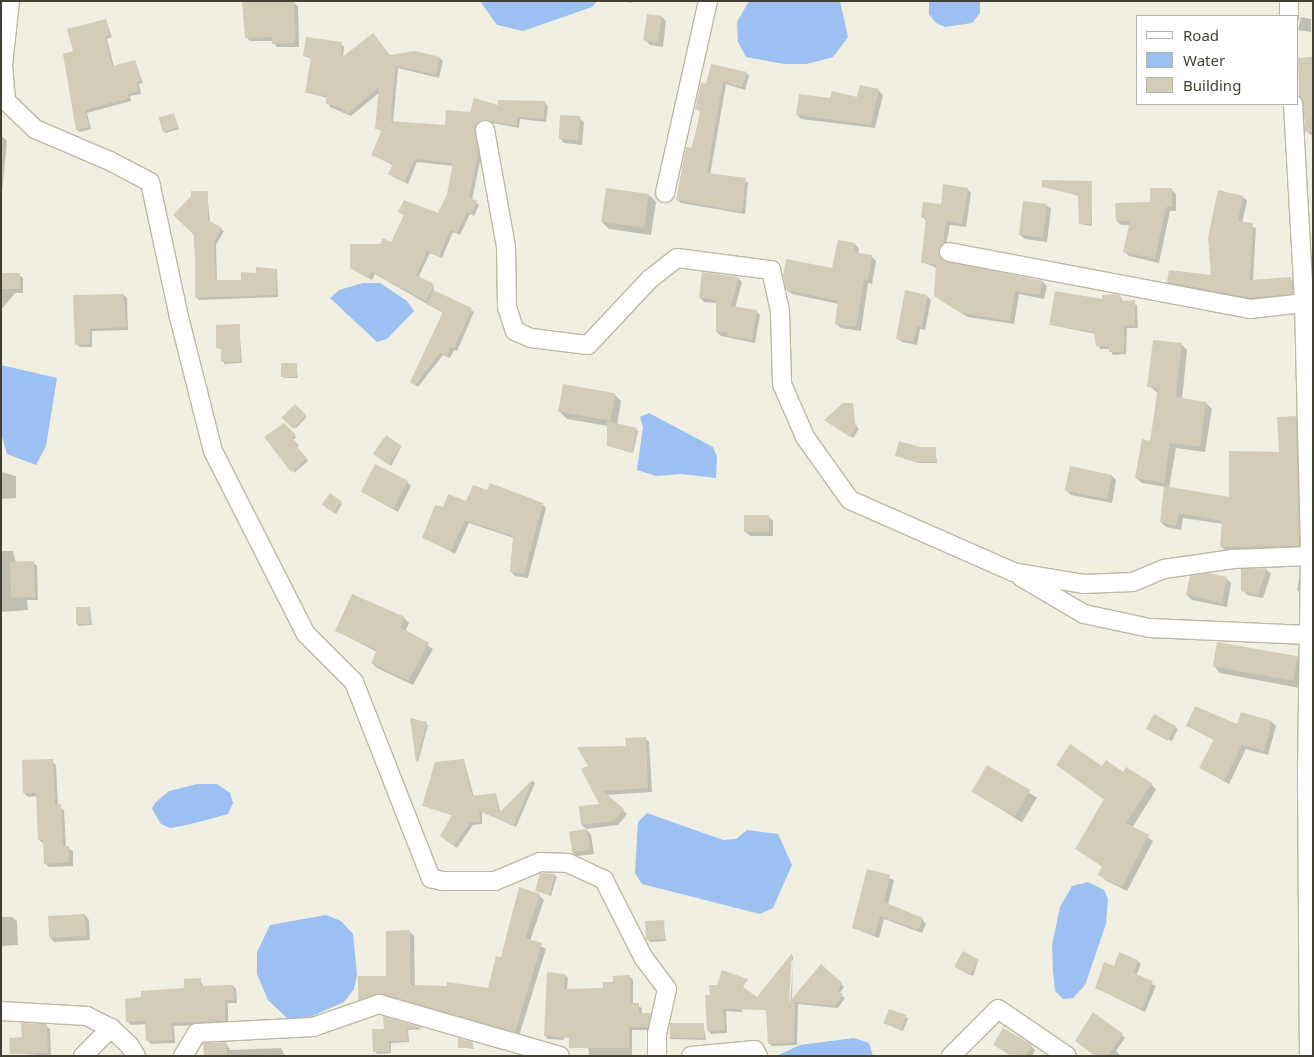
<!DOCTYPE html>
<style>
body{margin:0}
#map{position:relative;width:1314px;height:1057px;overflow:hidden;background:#f1efe2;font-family:"Noto Sans",sans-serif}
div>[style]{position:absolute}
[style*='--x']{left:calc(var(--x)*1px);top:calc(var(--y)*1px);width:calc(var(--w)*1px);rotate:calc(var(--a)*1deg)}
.water>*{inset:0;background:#9bc0f1}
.shadow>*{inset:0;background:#0003;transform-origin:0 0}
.building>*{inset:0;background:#d3ccb7;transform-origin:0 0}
.roads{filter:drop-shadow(1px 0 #bdb8a5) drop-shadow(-1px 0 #bdb8a5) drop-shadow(0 1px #bdb8a5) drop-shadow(0 -1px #bdb8a5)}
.minor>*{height:18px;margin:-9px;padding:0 9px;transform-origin:9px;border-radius:9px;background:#fff}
span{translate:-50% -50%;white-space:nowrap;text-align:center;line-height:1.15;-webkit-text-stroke:4px #fff;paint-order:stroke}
.frame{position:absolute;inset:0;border:2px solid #433f32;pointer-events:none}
.legend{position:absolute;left:1136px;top:15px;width:162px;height:90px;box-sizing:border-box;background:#fff;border:1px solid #b4b2ad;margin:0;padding:6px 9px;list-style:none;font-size:15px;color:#433f32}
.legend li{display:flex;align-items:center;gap:10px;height:25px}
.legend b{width:25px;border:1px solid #b4b2ad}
</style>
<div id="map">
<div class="water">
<i style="clip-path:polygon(480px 1px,597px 1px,592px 7px,523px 31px,497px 25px)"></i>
<i style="clip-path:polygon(749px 1px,840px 1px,848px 37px,833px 57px,807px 64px,784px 64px,746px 57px,738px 42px,737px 22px)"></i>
<i style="clip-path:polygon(980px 1px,980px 13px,972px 23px,945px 27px,936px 23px,929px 14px,929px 1px)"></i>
<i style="clip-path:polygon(363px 283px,380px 283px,407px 301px,414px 311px,387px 339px,377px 342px,330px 298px,339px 290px)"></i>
<i style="clip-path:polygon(1px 365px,57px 378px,46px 446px,36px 465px,7px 454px,1px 433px)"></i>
<i style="clip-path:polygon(649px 413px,713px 447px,717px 457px,716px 478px,681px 474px,656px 476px,637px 470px,643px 427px,640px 417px)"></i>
<i style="clip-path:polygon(197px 784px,217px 784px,230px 793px,233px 803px,228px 814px,187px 825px,170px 828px,161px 824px,152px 809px,155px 803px,169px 791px)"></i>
<i style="clip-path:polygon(647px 813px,723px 840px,736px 839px,747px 830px,778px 834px,792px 865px,773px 908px,760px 914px,642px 884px,635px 873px,638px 822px)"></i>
<i style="clip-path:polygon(1088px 882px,1104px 890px,1108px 899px,1106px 924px,1085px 985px,1073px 998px,1063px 999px,1055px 991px,1053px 970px,1052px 945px,1060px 907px,1072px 886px)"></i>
<i style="clip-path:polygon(326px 915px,341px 921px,353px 934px,357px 975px,354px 989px,344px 1002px,301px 1021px,290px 1021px,268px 1000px,257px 974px,257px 952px,270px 925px)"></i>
<i style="clip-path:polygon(854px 1038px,869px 1043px,873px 1056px,776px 1056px,800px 1045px)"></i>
</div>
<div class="shadow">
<i style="clip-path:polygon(618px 1px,632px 1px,632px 3px)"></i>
<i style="clip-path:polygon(294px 3px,298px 6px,299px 47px,277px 47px,273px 41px,250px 41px,246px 37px)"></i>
<i style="clip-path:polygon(662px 17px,666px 21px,663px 47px,650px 45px,646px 41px)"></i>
<i style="clip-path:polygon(1301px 17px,1311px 19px,1311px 32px,1298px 30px)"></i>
<i style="clip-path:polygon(106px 20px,112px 37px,107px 39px,114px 67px,135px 61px,143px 83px,139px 84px,141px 94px,130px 96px,131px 101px,87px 113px,91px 129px,80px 132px,77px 130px,74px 52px)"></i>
<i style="clip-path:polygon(341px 44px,344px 47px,343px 58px,440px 58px,443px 61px,439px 78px,398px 68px,393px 122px,446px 126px,471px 113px,499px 106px,545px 103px,548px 106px,546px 122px,520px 119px,519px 128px,487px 122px,478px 129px,481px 156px,472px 200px,479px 205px,474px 216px,470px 214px,460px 235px,453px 232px,442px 258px,430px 253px,418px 278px,433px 285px,434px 292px,474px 312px,457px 351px,454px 350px,450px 358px,443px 355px,418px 387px,415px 385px,443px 313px,375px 274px,372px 280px,355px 270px,392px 244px,405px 216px,400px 212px,438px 214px,448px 194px,454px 166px,417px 162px,408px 184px,393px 177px,390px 174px,394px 166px,373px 155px,383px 132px,376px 128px,380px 92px,351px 116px,330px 107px,327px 98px,306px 92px,312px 59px,304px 56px)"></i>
<i style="clip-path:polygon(1313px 57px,1313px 135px,1311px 135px,1306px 131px,1298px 59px)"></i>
<i style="clip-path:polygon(746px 73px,749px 76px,745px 90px,726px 84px,710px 175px,748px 182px,745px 214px,681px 203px,678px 200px,701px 112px,696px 108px,706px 85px)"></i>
<i style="clip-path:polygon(879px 91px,883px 95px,875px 128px,801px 119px,797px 115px,831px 99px,858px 98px)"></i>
<i style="clip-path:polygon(174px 115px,179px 129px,166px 133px,164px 131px)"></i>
<i style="clip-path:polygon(579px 118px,584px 122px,582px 145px,564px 143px,560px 138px)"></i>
<i style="clip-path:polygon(1px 135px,7px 141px,1px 203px)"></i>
<i style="clip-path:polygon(1091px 182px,1092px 226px,1080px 224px,1079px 196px,1043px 186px)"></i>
<i style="clip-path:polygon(967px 189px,971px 193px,966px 227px,950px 225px,943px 261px,1043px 282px,1047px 286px,1044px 299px,1019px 294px,1014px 324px,968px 317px,940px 300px,935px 295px,937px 268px,922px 262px,927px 221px,922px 217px)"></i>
<i style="clip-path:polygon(1171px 189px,1176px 194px,1176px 211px,1170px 211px,1159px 263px,1129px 256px,1125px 252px,1130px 225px,1121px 225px,1117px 221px)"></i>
<i style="clip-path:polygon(207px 192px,210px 222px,224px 231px,216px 245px,217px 281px,242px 281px,277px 270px,278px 297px,199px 300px,197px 298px,192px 196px)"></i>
<i style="clip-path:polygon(649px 195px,656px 202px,651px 235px,609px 229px,602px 222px)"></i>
<i style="clip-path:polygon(1243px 197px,1247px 201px,1242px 223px,1256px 228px,1253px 281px,1291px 279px,1295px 283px,1296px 297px,1255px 302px,1172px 286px,1168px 282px,1212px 276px)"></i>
<i style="clip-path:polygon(1046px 205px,1051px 209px,1047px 242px,1025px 239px,1020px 235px)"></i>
<i style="clip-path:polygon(855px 244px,859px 249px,858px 254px,871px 256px,876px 261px,872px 284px,868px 283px,861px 331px,841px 328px,836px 324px,839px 304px,792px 294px,787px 290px,833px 270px)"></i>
<i style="clip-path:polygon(1px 275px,19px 275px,23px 278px,23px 293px,15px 293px,1px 310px)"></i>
<i style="clip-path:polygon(738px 278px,742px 282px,735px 308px,756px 311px,760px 315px,755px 343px,721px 336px,717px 332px,717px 303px,704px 302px,700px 298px)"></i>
<i style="clip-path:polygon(124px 295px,127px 298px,128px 330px,92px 331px,92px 347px,80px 347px,77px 344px,74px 296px)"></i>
<i style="clip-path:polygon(927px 296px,931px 300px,925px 330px,920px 329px,917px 345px,902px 342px,898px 339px)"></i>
<i style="clip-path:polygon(1120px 296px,1123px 302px,1137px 305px,1138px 328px,1127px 328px,1126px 354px,1113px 355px,1110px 349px,1100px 349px,1096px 334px,1051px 325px,1104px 300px)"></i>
<i style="clip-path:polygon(239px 325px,242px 363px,224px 364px,223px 350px,217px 348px)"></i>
<i style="clip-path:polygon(1182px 345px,1187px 350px,1182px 400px,1206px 403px,1212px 409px,1205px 452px,1176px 448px,1169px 488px,1230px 498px,1280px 453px,1296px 417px,1301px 422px,1304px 550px,1226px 551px,1221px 546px,1223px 524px,1183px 518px,1181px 530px,1166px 527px,1161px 522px,1166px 487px,1142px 483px,1136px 478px,1151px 442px,1158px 393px,1149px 386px)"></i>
<i style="clip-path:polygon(296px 364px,298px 378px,285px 378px,283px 377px)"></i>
<i style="clip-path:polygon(614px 394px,621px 401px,617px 425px,638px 431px,633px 453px,608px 446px,608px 426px,567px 419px,560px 412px)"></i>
<i style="clip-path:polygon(853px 404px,855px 425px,859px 429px,853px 438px,828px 422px)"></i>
<i style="left:295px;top:406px;width:16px;height:16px;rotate:43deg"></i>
<i style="clip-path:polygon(284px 424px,296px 437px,293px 440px,299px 446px,297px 448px,308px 461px,294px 473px)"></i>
<i style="clip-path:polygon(401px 447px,391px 466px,376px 456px)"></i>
<i style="clip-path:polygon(920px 448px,935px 448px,937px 463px,919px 463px,896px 455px)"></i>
<i style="clip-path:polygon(1px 472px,16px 476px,16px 498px,1px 499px)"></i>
<i style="clip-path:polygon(1112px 476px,1116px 480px,1112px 503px,1071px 495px,1067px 491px)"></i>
<i style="clip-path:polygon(407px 482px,411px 486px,398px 512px,362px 492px)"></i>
<i style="clip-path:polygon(488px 492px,542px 504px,546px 508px,528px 578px,515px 576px,511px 572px,514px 538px,469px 523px,455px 554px,424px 537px,444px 509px,467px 503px)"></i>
<i style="clip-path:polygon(330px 495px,342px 504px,336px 514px,325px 507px)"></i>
<i style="clip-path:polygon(768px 516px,773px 521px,773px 536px,750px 536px,745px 531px)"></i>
<i style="clip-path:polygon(1px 551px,13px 551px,16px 563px,33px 562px,37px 566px,38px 600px,27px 600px,28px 610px,1px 612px)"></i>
<i style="clip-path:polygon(1267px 570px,1271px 574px,1263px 598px,1247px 595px,1243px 590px,1243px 571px)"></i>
<i style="clip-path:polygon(1300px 574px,1306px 580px,1304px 597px,1297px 590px)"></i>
<i style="clip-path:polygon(1208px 575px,1227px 579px,1231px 583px,1227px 607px,1192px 600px,1187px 595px)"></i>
<i style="clip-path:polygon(90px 608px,92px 625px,79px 626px,77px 624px)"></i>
<i style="clip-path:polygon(404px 618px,409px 623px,405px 632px,433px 649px,413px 685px,377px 668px,372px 663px,377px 652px,337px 631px)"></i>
<i style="clip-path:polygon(1297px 657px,1304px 663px,1299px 688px,1220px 673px,1214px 666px)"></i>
<i style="clip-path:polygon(1154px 716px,1178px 729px,1172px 741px,1150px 730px)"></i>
<i style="clip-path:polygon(411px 719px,428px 725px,418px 762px,417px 761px)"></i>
<i style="clip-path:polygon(1272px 722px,1276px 726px,1268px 755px,1246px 749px,1229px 784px,1201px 768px,1214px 740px,1187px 726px)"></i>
<i style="clip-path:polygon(645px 738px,649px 742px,652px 792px,605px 795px,627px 814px,618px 825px,586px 829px,582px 825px,601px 805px,583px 770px)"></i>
<i style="clip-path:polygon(464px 760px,474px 797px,496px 794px,501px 814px,533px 781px,535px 783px,516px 827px,482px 812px,482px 824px,473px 825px,457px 848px,444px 839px,453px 816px,424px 805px)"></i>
<i style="clip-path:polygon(52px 761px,56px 765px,58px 806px,64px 810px,66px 847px,73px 851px,73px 866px,49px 867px,45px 863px,44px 844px,39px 840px,38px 796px,28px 797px,24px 793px)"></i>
<i style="clip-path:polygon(1057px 765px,1102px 768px,1151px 784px,1156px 790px,1132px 828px,1153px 841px,1127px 891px,1105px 880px,1099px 874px,1103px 867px,1076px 849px,1105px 800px)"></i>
<i style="left:988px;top:767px;width:58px;height:29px;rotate:32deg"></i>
<i style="clip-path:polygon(587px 830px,591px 835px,594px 854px,577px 856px,572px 852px)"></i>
<i style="clip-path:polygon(868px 870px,894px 880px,888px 905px,922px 919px,926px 924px,922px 933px,884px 919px,879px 938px,853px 928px)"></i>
<i style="clip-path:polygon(541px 875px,557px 876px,551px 896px,537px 890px)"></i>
<i style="clip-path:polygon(539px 895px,544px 900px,530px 941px,546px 949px,519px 1036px,363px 1004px,359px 1000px,387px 977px,410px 932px,414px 936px,415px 986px,489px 989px,502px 958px)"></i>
<i style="clip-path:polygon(85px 915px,89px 920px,90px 940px,54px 942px,50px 937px)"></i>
<i style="clip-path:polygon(1px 917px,12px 917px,17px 921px,18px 945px,1px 946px)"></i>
<i style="clip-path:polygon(663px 921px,666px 941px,650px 942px,648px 940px)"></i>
<i style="clip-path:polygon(evenodd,793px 955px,792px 1001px,841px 984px,844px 987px,839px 994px,845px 998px,838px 1008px,798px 1004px,797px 1045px,772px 1046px,769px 1043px,766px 989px,793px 955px,793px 959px,790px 1009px,787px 1009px,791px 962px,793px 959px)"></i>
<i style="clip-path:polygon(978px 961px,973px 976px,957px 967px)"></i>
<i style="clip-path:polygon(1137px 961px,1141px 964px,1136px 976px,1156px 986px,1145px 1012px,1096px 988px,1114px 967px)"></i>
<i style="clip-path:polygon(565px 975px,568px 978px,567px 990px,604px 989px,629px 976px,633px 980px,633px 1004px,642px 1008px,642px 1015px,653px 1018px,651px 1030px,632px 1030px,632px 1056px,589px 1056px,586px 1011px,563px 1012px,564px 1040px,548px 1039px,545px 1035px)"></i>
<i style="clip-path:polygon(200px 980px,204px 987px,233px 986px,236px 989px,237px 1003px,228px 1003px,228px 1024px,174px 1026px,175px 1043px,151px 1044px,148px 1041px,147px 1024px,131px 1025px,127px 1021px)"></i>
<i style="clip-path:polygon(741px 980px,742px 1012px,726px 1011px,727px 1033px,711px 1034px,708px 1030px,711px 996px)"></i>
<i style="left:889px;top:1010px;width:21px;height:14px;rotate:23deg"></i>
<i style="clip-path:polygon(384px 1018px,422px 1029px,423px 1029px,408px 1030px,409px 1042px,391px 1043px,391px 1053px,376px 1054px,385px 1030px)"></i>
<i style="clip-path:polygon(703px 1024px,706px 1040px,669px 1039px)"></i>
<i style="clip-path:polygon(46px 1026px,50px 1029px,51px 1056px,11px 1053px,24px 1039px)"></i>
<i style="clip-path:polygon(1122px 1035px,1125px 1038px,1116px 1051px,1121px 1056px,1095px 1056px)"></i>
<i style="clip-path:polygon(226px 1043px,230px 1050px,281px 1048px,285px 1056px,205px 1056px)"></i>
<i style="clip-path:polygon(472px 1043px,474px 1049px,459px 1047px)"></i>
<i style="clip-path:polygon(995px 1045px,1031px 1046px,1035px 1050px,1032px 1056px,1011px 1056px)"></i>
</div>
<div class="building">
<i style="clip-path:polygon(242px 1px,294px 1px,295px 43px,272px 44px,272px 37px,245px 38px)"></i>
<i style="left:647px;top:14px;width:15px;height:27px;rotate:8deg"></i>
<i style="clip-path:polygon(106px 19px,110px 35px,105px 36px,112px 66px,135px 60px,141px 81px,137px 82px,139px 91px,128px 94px,129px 98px,85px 110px,89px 127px,76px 130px,63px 54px,73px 51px,67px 29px)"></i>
<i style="clip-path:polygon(373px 33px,390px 55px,415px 51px,440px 57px,436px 75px,396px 66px,390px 121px,445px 125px,446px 110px,470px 112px,474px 98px,498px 105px,498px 100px,545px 101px,544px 119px,517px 117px,517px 126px,484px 120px,475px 126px,478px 153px,469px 197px,477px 201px,471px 214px,467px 212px,457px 233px,450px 230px,439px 256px,427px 251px,416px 275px,434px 284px,426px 301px,372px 272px,368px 278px,350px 268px,350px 244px,380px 244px,383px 238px,391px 242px,404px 215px,398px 212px,404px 200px,438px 213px,447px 194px,453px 163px,415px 159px,405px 182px,388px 174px,393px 164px,371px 155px,382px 130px,375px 129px,379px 87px,347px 114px,343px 109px,326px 104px,326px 96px,305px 93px,311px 57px,303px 56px,306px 37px,342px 42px,341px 58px)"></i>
<i style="clip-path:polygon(1313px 57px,1313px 132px,1305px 132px,1304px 103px,1299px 96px,1298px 58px)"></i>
<i style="clip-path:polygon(711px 64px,747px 72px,742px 87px,723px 82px,707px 173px,746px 178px,742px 212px,676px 200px,686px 147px,692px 148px,697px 128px,700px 110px,695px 109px,701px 82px,706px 84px)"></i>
<i style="clip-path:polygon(860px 85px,879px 89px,871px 125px,796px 115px,799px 94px,830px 98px,832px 91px,857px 97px)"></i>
<i style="left:174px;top:113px;width:15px;height:16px;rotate:74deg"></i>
<i style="left:560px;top:115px;width:20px;height:24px;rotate:3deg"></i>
<i style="clip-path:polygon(1042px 180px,1092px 181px,1091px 224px,1079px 224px,1078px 195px,1042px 187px)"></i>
<i style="clip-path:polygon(943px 184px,968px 188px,962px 224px,946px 221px,943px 243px,939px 251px,942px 260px,1043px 281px,1040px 295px,1015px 291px,1010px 321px,962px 313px,934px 296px,936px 264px,921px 263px,926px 218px,921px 217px,923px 202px,941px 204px)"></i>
<i style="left:606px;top:188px;width:43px;height:34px;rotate:8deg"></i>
<i style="clip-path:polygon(1150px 188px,1172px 188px,1172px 207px,1166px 207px,1155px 259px,1123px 252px,1130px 221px,1116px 221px,1115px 203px,1150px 202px)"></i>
<i style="clip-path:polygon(1218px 190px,1243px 196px,1238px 221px,1253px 223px,1250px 280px,1291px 277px,1293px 294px,1250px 298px,1167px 282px,1169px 270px,1211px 275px,1208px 237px)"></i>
<i style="clip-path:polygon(191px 191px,208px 191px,208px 220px,222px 228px,214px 242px,215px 280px,241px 280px,241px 272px,256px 273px,256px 267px,277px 269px,276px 295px,195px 298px,195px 236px,173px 215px,191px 196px)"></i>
<i style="left:1023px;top:201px;width:24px;height:34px;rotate:7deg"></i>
<i style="clip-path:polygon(838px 240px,855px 243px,854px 252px,872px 255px,868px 280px,864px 279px,856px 327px,835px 324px,838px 301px,786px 290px,783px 275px,786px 259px,832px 268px)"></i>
<i style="clip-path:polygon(702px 272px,739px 277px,731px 306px,757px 310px,752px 340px,727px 336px,728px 332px,716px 332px,716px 300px,699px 298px)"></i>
<i style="left:20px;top:273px;width:16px;height:19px;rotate:90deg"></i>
<i style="clip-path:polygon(433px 290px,472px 308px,454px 349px,450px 347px,447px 356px,440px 353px,415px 385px,410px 382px,443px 312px,427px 305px)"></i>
<i style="clip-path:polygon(905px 290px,927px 295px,922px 327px,917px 326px,913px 342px,896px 339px)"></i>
<i style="clip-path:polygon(1055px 291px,1102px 299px,1102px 295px,1116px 294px,1120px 295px,1120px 301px,1135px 300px,1135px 325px,1124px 326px,1124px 352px,1109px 352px,1109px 347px,1096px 346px,1094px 332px,1049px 325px)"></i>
<i style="clip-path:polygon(124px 294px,126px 327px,90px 329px,90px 344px,75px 345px,73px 295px)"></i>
<i style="clip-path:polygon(240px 324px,240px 362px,221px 362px,221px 348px,216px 348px,216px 325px)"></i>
<i style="clip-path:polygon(1153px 340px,1182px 343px,1176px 397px,1206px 402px,1200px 447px,1170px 443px,1164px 483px,1135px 478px,1142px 439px,1150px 441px,1158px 388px,1147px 387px)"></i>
<i style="left:281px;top:363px;width:16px;height:14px"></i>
<i style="left:563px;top:384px;width:53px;height:28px;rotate:10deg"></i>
<i style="clip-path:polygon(843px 403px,853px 403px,854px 423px,858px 426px,850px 437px,824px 420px)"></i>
<i style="left:295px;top:404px;width:16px;height:19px;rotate:45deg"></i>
<i style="clip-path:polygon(1296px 416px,1299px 546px,1220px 547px,1222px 521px,1179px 513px,1176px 526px,1160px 522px,1164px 486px,1229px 497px,1229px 451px,1279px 452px,1277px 417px)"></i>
<i style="clip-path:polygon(607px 421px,637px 428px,632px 452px,607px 446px)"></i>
<i style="clip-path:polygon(284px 423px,296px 435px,292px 438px,298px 444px,296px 446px,307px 458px,291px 472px,264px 437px)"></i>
<i style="left:386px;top:435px;width:19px;height:23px;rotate:35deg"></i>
<i style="clip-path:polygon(899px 441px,920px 447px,936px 447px,936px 462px,915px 462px,895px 456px)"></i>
<i style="left:375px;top:464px;width:37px;height:31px;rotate:27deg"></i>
<i style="left:1070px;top:466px;width:43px;height:25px;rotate:12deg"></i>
<i style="clip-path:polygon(490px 483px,543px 503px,524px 574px,510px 572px,513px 536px,465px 520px,451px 551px,422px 538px,435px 505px,443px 507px,448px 494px,466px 501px,473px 485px,487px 490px)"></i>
<i style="left:330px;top:493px;width:14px;height:14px;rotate:36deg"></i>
<i style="left:744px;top:515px;width:25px;height:17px"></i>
<i style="left:34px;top:561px;width:36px;height:24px;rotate:88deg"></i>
<i style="clip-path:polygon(1267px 568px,1258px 595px,1241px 591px,1241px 569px)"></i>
<i style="clip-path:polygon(1208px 573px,1227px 577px,1222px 603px,1186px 595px,1190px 576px)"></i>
<i style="clip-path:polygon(352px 594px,405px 617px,400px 627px,429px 643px,408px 681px,371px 663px,377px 650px,335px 631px)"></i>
<i style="left:76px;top:607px;width:14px;height:17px"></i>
<i style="left:1217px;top:642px;width:82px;height:25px;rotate:10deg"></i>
<i style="clip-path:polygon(1195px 706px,1237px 724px,1241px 712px,1272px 721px,1264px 751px,1242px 745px,1224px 781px,1199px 768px,1214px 739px,1186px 726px)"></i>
<i style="left:1154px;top:714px;width:25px;height:17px;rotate:29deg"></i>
<i style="clip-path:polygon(410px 718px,427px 722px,416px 762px)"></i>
<i style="clip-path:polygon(646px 737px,648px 788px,603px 791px,624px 809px,614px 821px,581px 825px,579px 806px,599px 804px,581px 769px,588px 766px,577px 747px,626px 746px,625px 738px)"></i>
<i style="clip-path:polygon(1070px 744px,1102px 766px,1106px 760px,1123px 772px,1126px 767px,1152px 783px,1126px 823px,1149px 835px,1122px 887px,1098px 875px,1102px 866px,1075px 849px,1104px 799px,1056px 765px)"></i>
<i style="clip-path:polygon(53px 759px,55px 805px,61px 804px,63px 846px,69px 846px,69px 862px,44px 864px,43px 840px,38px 840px,36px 793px,23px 793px,22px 760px)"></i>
<i style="clip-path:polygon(464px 759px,472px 796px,496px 793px,499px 813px,533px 779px,514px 825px,479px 811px,480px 822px,470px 822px,454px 846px,440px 836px,452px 815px,422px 806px,435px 762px)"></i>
<i style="left:987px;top:765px;width:50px;height:31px;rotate:30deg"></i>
<i style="left:587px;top:829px;width:21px;height:18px;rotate:82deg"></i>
<i style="clip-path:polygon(867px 869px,890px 875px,884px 902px,923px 918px,918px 930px,880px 916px,875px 935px,852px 928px)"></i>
<i style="clip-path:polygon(540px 873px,555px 874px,549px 895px,535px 891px)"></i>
<i style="clip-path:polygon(519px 887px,540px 894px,525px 938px,542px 943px,515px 1032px,382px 994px,358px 1000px,358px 976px,386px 976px,386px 931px,410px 930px,411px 985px,447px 986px,447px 982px,488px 988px,496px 956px,501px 957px)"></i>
<i style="left:85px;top:914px;width:22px;height:37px;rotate:87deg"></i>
<i style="left:664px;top:920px;width:19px;height:19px;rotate:87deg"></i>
<i style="left:963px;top:951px;width:18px;height:18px;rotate:29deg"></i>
<i style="clip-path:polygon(1119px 952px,1138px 960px,1133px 973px,1153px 981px,1142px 1009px,1095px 988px,1104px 962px,1114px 966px)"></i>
<i style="clip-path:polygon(792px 953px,789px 1002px,821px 964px,842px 983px,837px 991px,843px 994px,835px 1006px,795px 1002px,794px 1042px,768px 1044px,766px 1010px,723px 1009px,725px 1030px,707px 1031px,705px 995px,710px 995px,709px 985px,717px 985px,722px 970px,748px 979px,743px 987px,757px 997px)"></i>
<i style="clip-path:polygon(547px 972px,565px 974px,564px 989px,603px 988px,603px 982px,613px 982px,613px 976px,630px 975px,630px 1003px,639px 1003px,639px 1013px,651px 1013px,648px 1027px,629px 1027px,629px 1048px,569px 1048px,569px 1038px,544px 1036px)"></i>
<i style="clip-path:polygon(201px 978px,201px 986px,233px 985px,234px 1000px,225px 1000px,225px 1021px,171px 1023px,173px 1040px,146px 1041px,145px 1021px,126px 1022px,125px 999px,141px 997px,141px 991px,184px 988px,184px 979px)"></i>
<i style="left:889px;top:1009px;width:18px;height:15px;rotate:19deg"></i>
<i style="clip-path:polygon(1093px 1012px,1123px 1034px,1107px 1056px,1095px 1056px,1075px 1041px)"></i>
<i style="clip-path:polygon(383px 1016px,423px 1028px,407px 1028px,408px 1041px,389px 1041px,390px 1052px,373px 1052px,372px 1029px,384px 1029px)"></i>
<i style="clip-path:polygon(21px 1023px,47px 1024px,48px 1053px,10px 1054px,9px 1038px,22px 1037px)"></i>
<i style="left:704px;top:1023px;width:15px;height:34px;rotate:90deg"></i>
<i style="clip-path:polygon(1003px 1028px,1032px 1045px,1026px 1056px,1012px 1056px,993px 1045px)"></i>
<i style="clip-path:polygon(458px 1038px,473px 1042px,473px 1048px,458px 1048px)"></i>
<i style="left:226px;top:1042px;width:14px;height:23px;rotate:86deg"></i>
</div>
<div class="roads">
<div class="minor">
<i style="--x:10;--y:1;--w:64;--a:96.2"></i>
<i style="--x:3;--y:65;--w:36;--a:85"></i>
<i style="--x:6;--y:101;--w:40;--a:44"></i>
<i style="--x:35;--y:129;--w:82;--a:23.1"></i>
<i style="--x:110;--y:161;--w:45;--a:27.7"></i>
<i style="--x:150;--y:182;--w:138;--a:77.9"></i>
<i style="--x:179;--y:317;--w:138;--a:75.8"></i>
<i style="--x:213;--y:451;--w:205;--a:63.1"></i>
<i style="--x:306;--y:634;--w:68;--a:45"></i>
<i style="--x:354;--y:682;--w:211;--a:68.6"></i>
<i style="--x:431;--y:878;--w:11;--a:15"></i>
<i style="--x:442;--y:881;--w:53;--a:0"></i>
<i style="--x:495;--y:881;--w:49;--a:-22.9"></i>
<i style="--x:540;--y:862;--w:28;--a:2"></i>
<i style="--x:568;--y:863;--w:40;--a:25"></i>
<i style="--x:604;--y:880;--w:86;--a:63.1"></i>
<i style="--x:643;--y:957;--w:40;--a:53"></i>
<i style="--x:667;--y:989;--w:46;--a:102.5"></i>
<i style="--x:657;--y:1034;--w:22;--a:90"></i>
<i style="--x:1289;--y:1;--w:15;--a:90"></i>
<i style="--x:1293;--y:104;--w:199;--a:86.8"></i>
<i style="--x:1304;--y:303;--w:253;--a:88.6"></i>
<i style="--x:1310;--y:556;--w:221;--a:90.8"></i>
<i style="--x:1307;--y:777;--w:279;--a:89.6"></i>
<i style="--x:485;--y:130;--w:119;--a:79.8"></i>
<i style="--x:506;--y:247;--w:60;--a:89"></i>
<i style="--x:507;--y:307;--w:25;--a:72"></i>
<i style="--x:515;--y:331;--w:17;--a:24"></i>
<i style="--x:531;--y:338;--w:57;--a:7"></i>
<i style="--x:588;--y:345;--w:91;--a:-46.8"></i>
<i style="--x:650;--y:279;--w:34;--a:-38"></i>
<i style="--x:677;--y:258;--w:95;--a:7.3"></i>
<i style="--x:771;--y:270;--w:42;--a:77.6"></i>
<i style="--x:780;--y:311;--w:73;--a:88.4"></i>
<i style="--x:782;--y:384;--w:58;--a:66.5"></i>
<i style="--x:805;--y:437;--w:77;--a:54.5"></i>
<i style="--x:850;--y:500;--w:178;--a:23.8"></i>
<i style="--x:1013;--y:572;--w:71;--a:9.7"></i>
<i style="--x:1083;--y:584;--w:50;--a:-2.3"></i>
<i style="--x:1133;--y:582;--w:34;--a:-23"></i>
<i style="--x:1164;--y:569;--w:70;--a:-8.2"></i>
<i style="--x:1233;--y:559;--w:77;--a:-2.2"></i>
<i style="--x:665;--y:193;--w:197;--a:-77.4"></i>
<i style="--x:949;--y:252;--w:306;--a:10.7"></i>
<i style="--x:1250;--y:309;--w:54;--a:-6.3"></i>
<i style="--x:1021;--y:577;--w:73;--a:30.4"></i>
<i style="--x:1084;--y:614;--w:67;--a:12"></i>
<i style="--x:1150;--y:628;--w:158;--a:2.5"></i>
<i style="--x:1;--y:1011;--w:86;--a:3.3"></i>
<i style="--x:87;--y:1016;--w:27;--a:27"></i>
<i style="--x:111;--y:1028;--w:25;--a:43"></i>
<i style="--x:129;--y:1045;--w:13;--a:58"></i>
<i style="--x:83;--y:1056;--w:40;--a:-45"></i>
<i style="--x:183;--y:1056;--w:27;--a:-59"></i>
<i style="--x:197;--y:1033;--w:116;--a:-3"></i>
<i style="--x:313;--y:1027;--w:70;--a:-19.2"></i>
<i style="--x:379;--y:1004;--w:188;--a:16"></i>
<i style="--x:691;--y:1056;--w:64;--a:-5.4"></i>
<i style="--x:755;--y:1050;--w:7;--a:63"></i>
<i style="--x:951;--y:1056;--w:66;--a:-45"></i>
<i style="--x:998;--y:1009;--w:83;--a:34.3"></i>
</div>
</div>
<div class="frame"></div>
<ul class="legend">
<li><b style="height:6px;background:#fff"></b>Road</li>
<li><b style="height:14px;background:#9bc0f1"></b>Water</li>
<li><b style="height:14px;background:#d3ccb7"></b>Building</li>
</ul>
</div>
